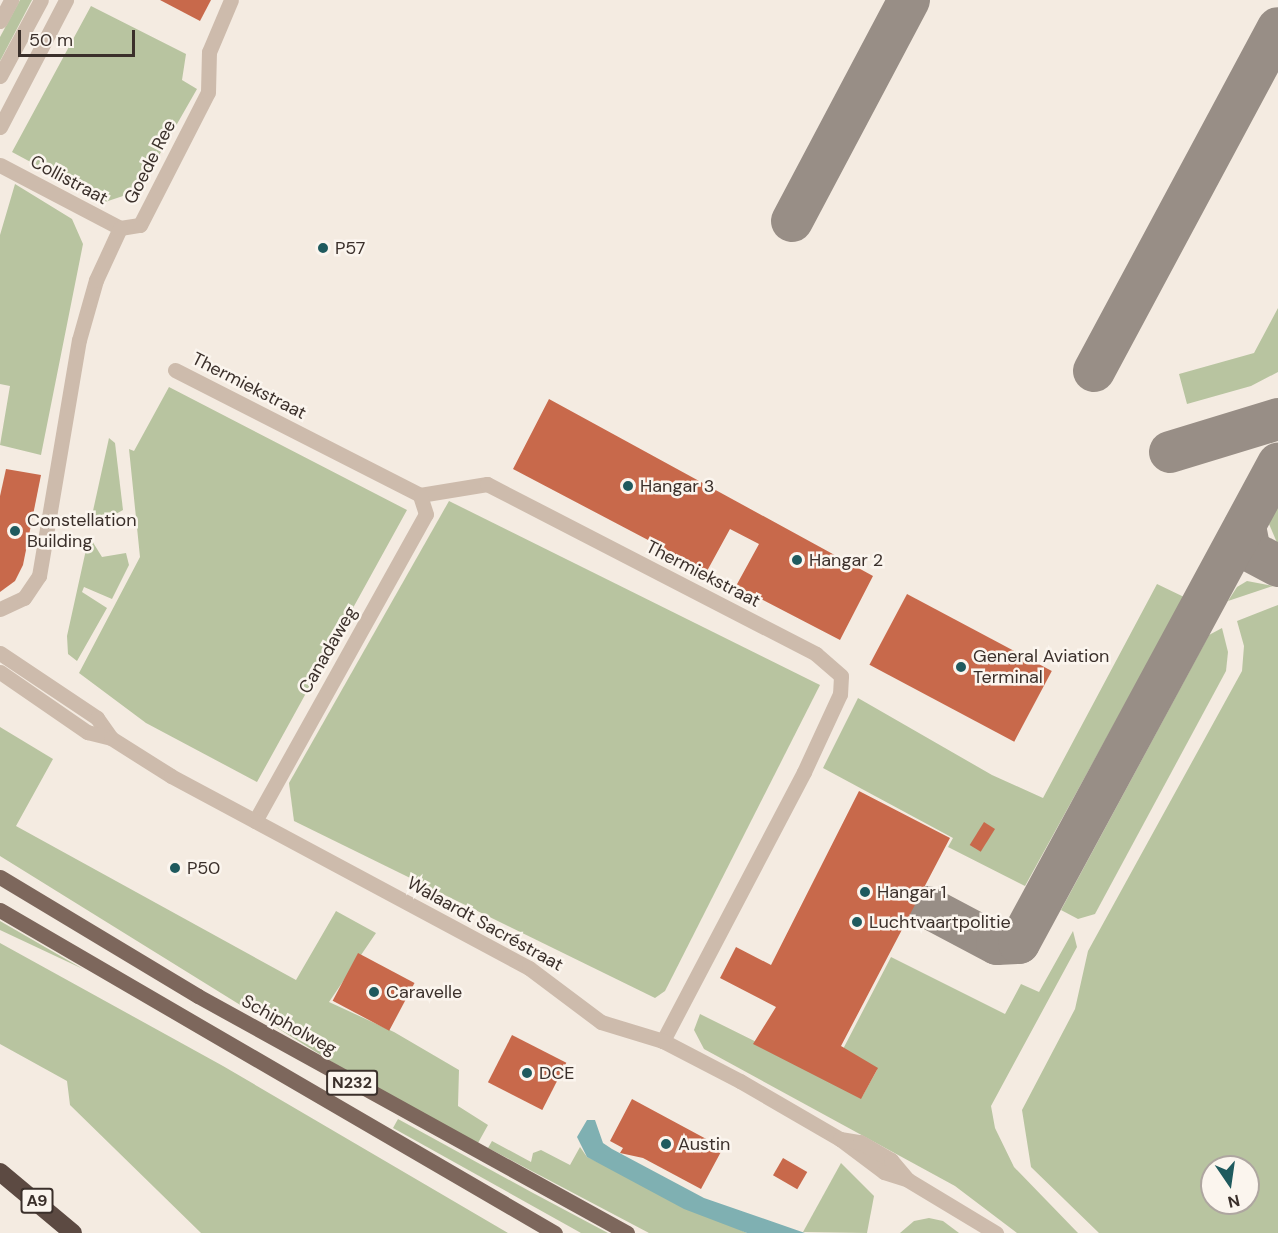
<!DOCTYPE html>
<meta charset="utf-8">
<style>
body{margin:0}
#map{position:relative;width:1278px;height:1233px;overflow:hidden;background:#f4ebe1;font-family:"DM Sans",sans-serif}
div>[style]{position:absolute}
[style*='--x']{left:calc(var(--x)*1px);top:calc(var(--y)*1px);width:calc(var(--w)*1px);rotate:calc(var(--a)*1deg)}
.green>*{inset:0;background:#b8c4a0}
.water>*{inset:0;background:#7fb0b2}
.taxiway>*{height:42px;margin:-21px;padding:0 21px;transform-origin:21px;border-radius:21px;background:#988e86}
.building>*{inset:0;background:#c8694b;transform-origin:0 0}
.minor>*{height:15px;margin:-7.5px;padding:0 7.5px;transform-origin:7.5px;border-radius:7.5px;background:#cdbbac}
.tertiary>*{height:15px;margin:-7.5px;padding:0 7.5px;transform-origin:7.5px;border-radius:7.5px;background:#cdbbac}
.primary>*{height:15px;margin:-7.5px;padding:0 7.5px;transform-origin:7.5px;border-radius:7.5px;background:#7d675c}
.motorway>*{height:18px;margin:-9px;padding:0 9px;transform-origin:9px;border-radius:9px;background:#5c4a42}
.dots>*{width:16px;height:16px;translate:-50% -50%;box-sizing:border-box;border:3px solid #fbf5ee;border-radius:50%}
span{translate:-50% -50%;white-space:nowrap;text-align:center;line-height:1.15;-webkit-text-stroke:5px #fbf5ee;paint-order:stroke}
.shield-label span{padding:2px 4px;background:#fbf5ee;border:2px solid;border-radius:4px;-webkit-text-stroke-width:0}
.shield-label{font-size:16px;color:#3b302b;font-weight:700}
.street-label{font-size:18px;color:#3b302b}
.poi-label{font-size:18px;color:#3b302b}
.left{translate:0 -50%;text-align:left}
.north{position:absolute;left:1200px;top:1155px;width:60px;height:60px;box-sizing:border-box;background:#fbf5ee;border:2px solid #aea6a0;border-radius:50%;rotate:167deg;font-size:16px;font-weight:700;line-height:24px;text-align:center;color:#3b302b}
.north::after{content:'';display:block;margin:auto;width:21px;height:27px;background:#1f5a5e;clip-path:polygon(50% 0,100% 100%,50% 72%,0 100%)}
.scale{position:absolute;left:18px;top:30px;width:117px;height:27px;box-sizing:border-box;border:3px solid #3b302b;border-top:0;padding-left:8px;font-size:18px;line-height:21px;white-space:nowrap;color:#3b302b;-webkit-text-stroke:4px #fbf5ee;paint-order:stroke}
</style>
<div id="map">
<div class="green">
<i style="clip-path:polygon(20px 0,32px 0,0 61px,0 37px)"></i>
<i style="clip-path:polygon(91px 6px,186px 54px,182px 80px,197px 89px,133px 201px,123px 196px,105px 202px,12px 152px)"></i>
<i style="clip-path:polygon(15px 184px,72px 219px,83px 244px,41px 455px,0 445px,10px 386px,0 384px,0 235px)"></i>
<i style="clip-path:polygon(1278px 308px,1278px 372px,1251px 386px,1187px 404px,1179px 374px,1254px 353px)"></i>
<i style="clip-path:polygon(169px 387px,407px 510px,257px 782px,146px 723px,79px 673px,140px 557px,129px 449px,134px 451px)"></i>
<i style="clip-path:polygon(109px 438px,115px 443px,123px 510px,89px 529px)"></i>
<i style="clip-path:polygon(449px 501px,820px 685px,665px 991px,655px 998px,294px 821px,289px 783px)"></i>
<i style="clip-path:polygon(1278px 503px,1278px 545px,1269px 524px)"></i>
<i style="clip-path:polygon(89px 536px,102px 557px,126px 553px,129px 565px,112px 599px,84px 587px,82px 592px,107px 608px,77px 661px,68px 654px,67px 636px)"></i>
<i style="clip-path:polygon(1247px 581px,1273px 586px,1228px 601px,1237px 587px)"></i>
<i style="clip-path:polygon(1157px 584px,1184px 597px,1025px 886px,948px 847px,953px 838px,823px 768px,858px 698px,992px 775px,1043px 798px)"></i>
<i style="clip-path:polygon(evenodd,1278px 605px,1278px 1233px,1099px 1233px,1031px 1167px,1022px 1110px,1075px 1009px,1088px 951px,1242px 671px,1244px 646px,1237px 621px,1278px 605px,1212px 1167px,1248px 1167px,1248px 1203px,1212px 1203px,1212px 1167px)"></i>
<i style="clip-path:polygon(1222px 628px,1228px 652px,1226px 671px,1095px 914px,1078px 919px,1061px 910px,1209px 635px)"></i>
<i style="clip-path:polygon(0 727px,53px 759px,16px 826px,296px 980px,336px 911px,376px 933px,329px 1002px,394px 1032px,459px 1070px,458px 1106px,488px 1125px,478px 1143px,366px 1083px,0 856px)"></i>
<i style="clip-path:polygon(0 921px,83px 969px,0 930px)"></i>
<i style="clip-path:polygon(1073px 931px,1077px 947px,991px 1106px,995px 1128px,1014px 1167px,1078px 1233px,1017px 1233px,955px 1186px,704px 1049px,694px 1030px,700px 1014px,863px 1095px,877px 1070px,842px 1051px,891px 957px,1005px 1014px,1021px 984px,1039px 992px)"></i>
<i style="clip-path:polygon(0 943px,223px 1066px,508px 1233px,201px 1233px,70px 1105px,67px 1081px,0 1044px)"></i>
<i style="clip-path:polygon(398px 1119px,533px 1193px,608px 1233px,581px 1233px,393px 1128px)"></i>
<i style="clip-path:polygon(492px 1141px,531px 1162px,533px 1153px,541px 1150px,570px 1165px,580px 1147px,587px 1157px,747px 1233px,649px 1233px,488px 1148px)"></i>
<i style="clip-path:polygon(841px 1163px,874px 1196px,867px 1233px,803px 1232px)"></i>
<i style="clip-path:polygon(929px 1218px,943px 1221px,959px 1233px,900px 1233px,914px 1221px)"></i>
</div>
<div class="water">
<i style="clip-path:polygon(587px 1120px,595px 1120px,603px 1143px,612px 1149px,704px 1198px,805px 1233px,747px 1233px,684px 1209px,587px 1157px,577px 1137px)"></i>
</div>
<div class="taxiway">
<i style="--x:792;--y:221;--w:250;--a:-62.1"></i>
<i style="--x:1094;--y:371;--w:389;--a:-61.8"></i>
<i style="--x:1170;--y:452;--w:113;--a:-17"></i>
<i style="--x:1245;--y:526;--w:25;--a:79"></i>
<i style="--x:1250;--y:551;--w:32;--a:28"></i>
<i style="--x:927;--y:907;--w:79;--a:27.9"></i>
<i style="--x:997;--y:944;--w:22;--a:-3"></i>
<i style="--x:1019;--y:943;--w:545;--a:-61.6"></i>
</div>
<div class="building">
<i style="clip-path:polygon(160px 0,211px 0,200px 21px)"></i>
<i style="clip-path:polygon(549px 399px,873px 576px,840px 640px,736px 586px,759px 544px,730px 529px,707px 571px,513px 469px)"></i>
<i style="clip-path:polygon(6px 469px,41px 475px,23px 565px,15px 581px,0 592px,0 496px)"></i>
<i style="left:907px;top:594px;width:164px;height:80px;rotate:28deg"></i>
<i style="clip-path:polygon(859px 791px,950px 838px,841px 1046px,878px 1068px,861px 1099px,753px 1044px,776px 1007px,720px 978px,736px 947px,771px 965px)"></i>
<i style="left:984px;top:822px;width:13px;height:27px;rotate:32deg"></i>
<i style="left:358px;top:953px;width:64px;height:54px;rotate:28deg"></i>
<i style="left:512px;top:1035px;width:61px;height:53px;rotate:27deg"></i>
<i style="clip-path:polygon(632px 1099px,723px 1148px,701px 1189px,643px 1158px,620px 1153px,623px 1148px,610px 1141px)"></i>
<i style="left:783px;top:1158px;width:28px;height:20px;rotate:30deg"></i>
</div>
<div class="minor">
<i style="--x:0;--y:127;--w:143;--a:-62.5"></i>
<i style="--x:0;--y:165;--w:136;--a:27.7"></i>
<i style="--x:120;--y:228;--w:20;--a:-9"></i>
<i style="--x:140;--y:225;--w:149;--a:-62.9"></i>
<i style="--x:208;--y:92;--w:40;--a:-88.6"></i>
<i style="--x:209;--y:52;--w:56;--a:-67.1"></i>
<i style="--x:175;--y:370;--w:275;--a:27"></i>
<i style="--x:420;--y:495;--w:68;--a:-9.3"></i>
<i style="--x:487;--y:484;--w:370;--a:27.3"></i>
<i style="--x:816;--y:654;--w:33;--a:41"></i>
<i style="--x:841;--y:676;--w:18;--a:93"></i>
<i style="--x:840;--y:694;--w:86;--a:114.8"></i>
<i style="--x:804;--y:772;--w:304;--a:117.7"></i>
<i style="--x:0;--y:609;--w:26;--a:-25"></i>
<i style="--x:24;--y:598;--w:27;--a:-56"></i>
<i style="--x:39;--y:576;--w:239;--a:-80.4"></i>
<i style="--x:79;--y:340;--w:62;--a:-74.2"></i>
<i style="--x:96;--y:280;--w:57;--a:-65.2"></i>
<i style="--x:255;--y:821;--w:351;--a:-60.9"></i>
<i style="--x:426;--y:514;--w:20;--a:-108"></i>
</div>
<div class="tertiary">
<i style="--x:0;--y:21;--w:24;--a:-62"></i>
<i style="--x:0;--y:76;--w:86;--a:-61.7"></i>
<i style="--x:0;--y:653;--w:117;--a:33.8"></i>
<i style="--x:97;--y:718;--w:24;--a:55"></i>
<i style="--x:0;--y:672;--w:106;--a:34.6"></i>
<i style="--x:87;--y:732;--w:25;--a:14"></i>
<i style="--x:111;--y:738;--w:71;--a:32.3"></i>
<i style="--x:171;--y:776;--w:406;--a:28.2"></i>
<i style="--x:529;--y:968;--w:90;--a:36.9"></i>
<i style="--x:601;--y:1022;--w:65;--a:17"></i>
<i style="--x:663;--y:1041;--w:87;--a:27.5"></i>
<i style="--x:740;--y:1081;--w:116;--a:30.1"></i>
<i style="--x:840;--y:1139;--w:55;--a:36.9"></i>
<i style="--x:884;--y:1172;--w:25;--a:18"></i>
<i style="--x:908;--y:1180;--w:103;--a:31.1"></i>
<i style="--x:840;--y:1139;--w:20;--a:9"></i>
<i style="--x:860;--y:1142;--w:36;--a:30"></i>
<i style="--x:891;--y:1160;--w:25;--a:50"></i>
</div>
<div class="primary">
<i style="--x:0;--y:877;--w:231;--a:31"></i>
<i style="--x:198;--y:996;--w:490;--a:28.9"></i>
<i style="--x:0;--y:910;--w:642;--a:30.2"></i>
</div>
<div class="motorway">
<i style="--x:0;--y:1172;--w:95;--a:39.9"></i>
</div>
<div class="dots">
<i style="left:323px;top:248px;background:#1f5a5e"></i>
<i style="left:628px;top:486px;background:#1f5a5e"></i>
<i style="left:15px;top:531px;background:#1f5a5e"></i>
<i style="left:797px;top:560px;background:#1f5a5e"></i>
<i style="left:961px;top:667px;background:#1f5a5e"></i>
<i style="left:175px;top:868px;background:#1f5a5e"></i>
<i style="left:865px;top:892px;background:#1f5a5e"></i>
<i style="left:857px;top:922px;background:#1f5a5e"></i>
<i style="left:374px;top:992px;background:#1f5a5e"></i>
<i style="left:527px;top:1073px;background:#1f5a5e"></i>
<i style="left:666px;top:1144px;background:#1f5a5e"></i>
</div>
<div class="shield-label">
<span style="left:352px;top:1083px">N232</span>
<span style="left:37px;top:1201px">A9</span>
</div>
<div class="street-label">
<span style="left:150px;top:162px;rotate:-63deg">Goede Ree</span>
<span style="left:69px;top:180px;rotate:28deg">Collistraat</span>
<span style="left:249px;top:386px;rotate:27deg">Thermiekstraat</span>
<span style="left:703px;top:574px;rotate:27deg">Thermiekstraat</span>
<span style="left:328px;top:650px;rotate:-60deg">Canadaweg</span>
<span style="left:485px;top:924px;rotate:29deg">Walaardt Sacréstraat</span>
<span style="left:289px;top:1025px;rotate:29deg">Schipholweg</span>
</div>
<div class="poi-label">
<span class="left" style="left:335px;top:248px">P57</span>
<span class="left" style="left:640px;top:486px">Hangar 3</span>
<span class="left" style="left:27px;top:531px">Constellation<br>Building</span>
<span class="left" style="left:809px;top:560px">Hangar 2</span>
<span class="left" style="left:973px;top:667px">General Aviation<br>Terminal</span>
<span class="left" style="left:187px;top:868px">P50</span>
<span class="left" style="left:877px;top:892px">Hangar 1</span>
<span class="left" style="left:869px;top:922px">Luchtvaartpolitie</span>
<span class="left" style="left:386px;top:992px">Caravelle</span>
<span class="left" style="left:539px;top:1073px">DCE</span>
<span class="left" style="left:678px;top:1144px">Austin</span>
</div>
<div class="north">N</div>
<div class="scale">50 m</div>
</div>
